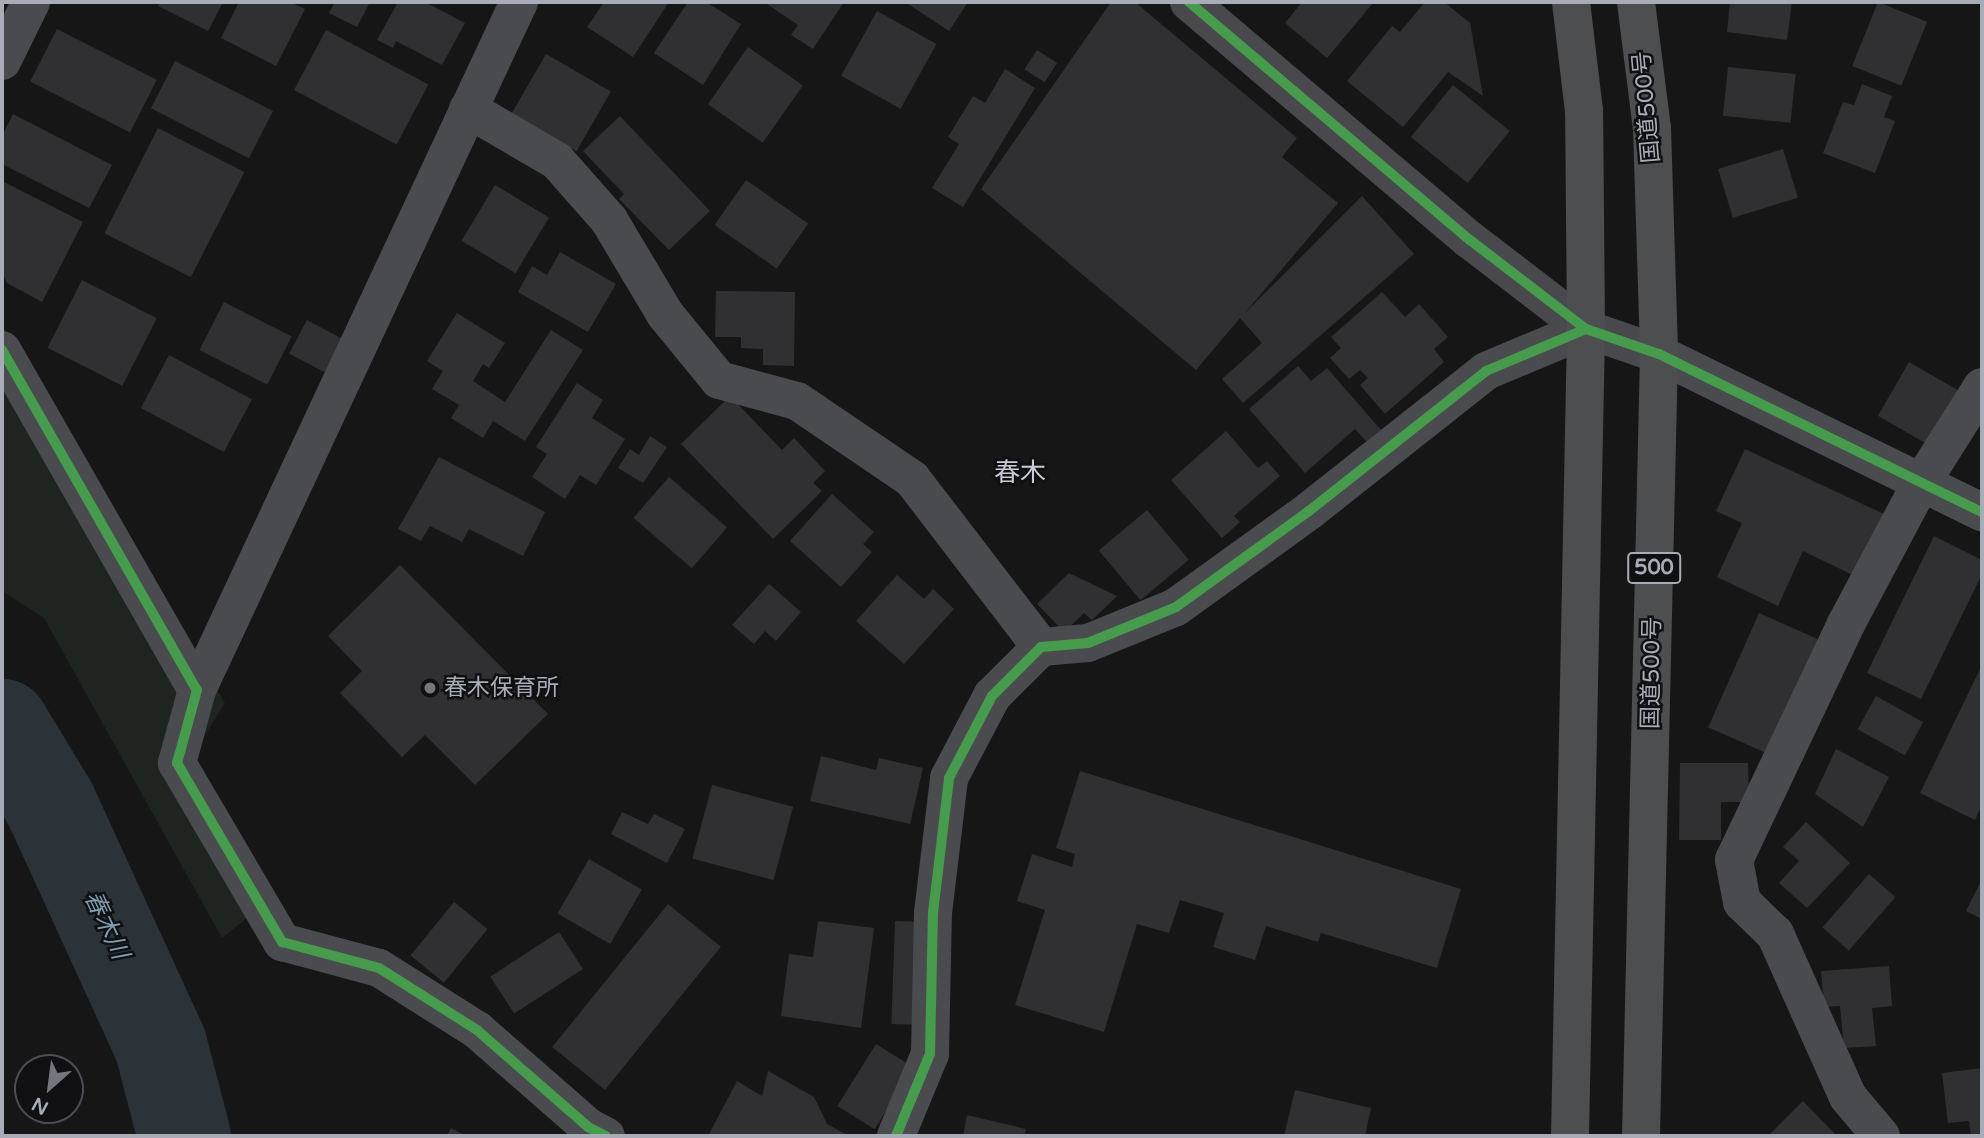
<!DOCTYPE html>
<meta charset="utf-8">
<style>
body{margin:0}
#map{position:relative;width:1984px;height:1138px;overflow:hidden;background:#161616;font-family:"Varela Round","Noto Sans JP",sans-serif}
div>[style]{position:absolute}
[style*='--x']{left:calc(var(--x)*1px);top:calc(var(--y)*1px);width:calc(var(--w)*1px);rotate:calc(var(--a)*1deg)}
.green>*{inset:0;background:#1e241f}
.river>*{height:93px;margin:-46.5px;padding:0 46.5px;transform-origin:46.5px;border-radius:46.5px;background:#2b3339}
.building>*{inset:0;background:#303032;transform-origin:0 0}
.street>*{height:38px;margin:-19px;padding:0 19px;transform-origin:19px;border-radius:19px;background:#4a4b4f}
.secondary>*{height:38px;margin:-19px;padding:0 19px;transform-origin:19px;border-radius:19px;background:#49494d}
.highway>*{height:38px;margin:-19px;padding:0 19px;transform-origin:19px;border-radius:19px;background:#4c4e50}
.cycleway>*{height:10px;margin:-5px;padding:0 5px;transform-origin:5px;border-radius:5px;background:#469c4c}
.dots>*{width:19px;height:19px;translate:-50% -50%;box-sizing:border-box;border:4px solid #101012;border-radius:50%}
span{translate:-50% -50%;white-space:nowrap;text-align:center;line-height:1.15;-webkit-text-stroke:5px #101012;paint-order:stroke}
.shield-label span{padding:2px 5px;background:#101012;border:2px solid;border-radius:5px;-webkit-text-stroke-width:0}
.shield-label{font-size:21px;color:#a7acb6;font-weight:700}
.street-label{font-size:23px;color:#a7acb6}
.poi-label{font-size:23px;color:#a7acb6}
.left{translate:0 -50%;text-align:left}
.water-label{font-size:24px;color:#7f9bb0;font-style:italic}
.quarter-label{font-size:26px;color:#c8cbd3}
.frame{position:absolute;inset:0;border:4px solid #a7acb6;pointer-events:none}
.north{position:absolute;left:14px;top:1054px;width:70px;height:70px;box-sizing:border-box;background:#101012;border:2px solid #4c4e54;border-radius:50%;rotate:208deg;font-size:19px;font-weight:700;line-height:28px;text-align:center;color:#a7acb6}
.north::after{content:'';display:block;margin:auto;width:24px;height:32px;background:#74787e;clip-path:polygon(50% 0,100% 100%,50% 72%,0 100%)}
</style>
<div id="map">
<div class="green">
<i style="clip-path:polygon(2px 325px,225px 703px,187px 764px,267px 902px,222px 938px,44px 618px,2px 591px)"></i>
</div>
<div class="river">
<i style="--x:2;--y:725;--w:92;--a:58.7"></i>
<i style="--x:50;--y:804;--w:264;--a:65.4"></i>
<i style="--x:160;--y:1044;--w:95;--a:75.4"></i>
</div>
<div class="building">
<i style="clip-path:polygon(160px 2px,223px 2px,208px 31px,158px 6px)"></i>
<i style="clip-path:polygon(239px 2px,290px 2px,305px 9px,276px 66px,221px 38px)"></i>
<i style="clip-path:polygon(335px 2px,370px 2px,357px 27px,329px 13px)"></i>
<i style="clip-path:polygon(398px 2px,425px 2px,465px 23px,442px 65px,396px 41px,393px 48px,377px 40px)"></i>
<i style="clip-path:polygon(604px 2px,669px 2px,633px 57px,587px 27px)"></i>
<i style="clip-path:polygon(688px 2px,706px 2px,741px 24px,703px 85px,654px 53px)"></i>
<i style="clip-path:polygon(764px 2px,844px 2px,813px 49px,791px 35px,798px 25px)"></i>
<i style="clip-path:polygon(905px 2px,968px 2px,949px 31px)"></i>
<i style="clip-path:polygon(1111px 2px,1135px 2px,1297px 138px,1282px 157px,1338px 203px,1244px 314px,1362px 196px,1414px 254px,1243px 403px,1222px 379px,1262px 343px,1240px 318px,1196px 370px,981px 189px)"></i>
<i style="clip-path:polygon(1302px 2px,1374px 2px,1327px 58px,1285px 23px)"></i>
<i style="clip-path:polygon(1425px 2px,1444px 2px,1470px 23px,1483px 96px,1448px 72px,1403px 127px,1347px 81px,1392px 26px,1400px 32px)"></i>
<i style="clip-path:polygon(1730px 2px,1792px 2px,1787px 40px,1727px 32px)"></i>
<i style="left:1878px;top:2px;width:53px;height:69px;rotate:22deg"></i>
<i style="left:877px;top:11px;width:68px;height:74px;rotate:29deg"></i>
<i style="left:57px;top:29px;width:112px;height:59px;rotate:27deg"></i>
<i style="left:326px;top:30px;width:116px;height:68px;rotate:28deg"></i>
<i style="left:748px;top:47px;width:67px;height:70px;rotate:35deg"></i>
<i style="left:1037px;top:50px;width:24px;height:23px;rotate:33deg"></i>
<i style="left:546px;top:54px;width:75px;height:69px;rotate:30deg"></i>
<i style="left:175px;top:61px;width:110px;height:53px;rotate:27deg"></i>
<i style="left:1728px;top:67px;width:68px;height:49px;rotate:6deg"></i>
<i style="clip-path:polygon(1005px 69px,1035px 88px,963px 207px,932px 188px,959px 144px,948px 137px,973px 96px,985px 103px)"></i>
<i style="clip-path:polygon(1862px 84px,1892px 96px,1884px 117px,1895px 121px,1875px 173px,1823px 153px,1843px 102px,1854px 105px)"></i>
<i style="left:1453px;top:85px;width:73px;height:67px;rotate:39deg"></i>
<i style="clip-path:polygon(13px 114px,112px 165px,89px 208px,2px 164px,2px 136px)"></i>
<i style="clip-path:polygon(620px 116px,710px 211px,669px 250px,619px 199px,624px 194px,583px 151px)"></i>
<i style="left:158px;top:128px;width:97px;height:118px;rotate:27deg"></i>
<i style="left:1783px;top:149px;width:51px;height:68px;rotate:73deg"></i>
<i style="left:746px;top:180px;width:76px;height:55px;rotate:35deg"></i>
<i style="clip-path:polygon(2px 181px,83px 222px,42px 302px,7px 283px,2px 272px)"></i>
<i style="left:495px;top:185px;width:63px;height:65px;rotate:31deg"></i>
<i style="clip-path:polygon(560px 252px,616px 284px,588px 332px,518px 292px,532px 266px,547px 275px)"></i>
<i style="left:82px;top:280px;width:84px;height:76px;rotate:27deg"></i>
<i style="clip-path:polygon(716px 291px,795px 292px,794px 366px,763px 365px,763px 349px,741px 348px,741px 337px,715px 337px)"></i>
<i style="clip-path:polygon(1382px 292px,1405px 317px,1419px 304px,1448px 337px,1434px 349px,1444px 362px,1385px 414px,1360px 385px,1368px 378px,1360px 370px,1349px 379px,1330px 358px,1341px 348px,1331px 337px)"></i>
<i style="left:224px;top:302px;width:76px;height:54px;rotate:27deg"></i>
<i style="clip-path:polygon(457px 313px,505px 343px,489px 368px,483px 364px,473px 381px,505px 402px,551px 330px,583px 350px,525px 441px,493px 421px,483px 438px,451px 418px,459px 405px,432px 389px,443px 371px,427px 361px)"></i>
<i style="left:307px;top:320px;width:40px;height:38px;rotate:28deg"></i>
<i style="left:169px;top:355px;width:94px;height:60px;rotate:28deg"></i>
<i style="left:1909px;top:362px;width:62px;height:62px;rotate:30deg"></i>
<i style="clip-path:polygon(1298px 366px,1311px 381px,1327px 368px,1381px 430px,1367px 442px,1355px 429px,1305px 473px,1249px 409px)"></i>
<i style="clip-path:polygon(577px 383px,603px 400px,592px 418px,625px 439px,596px 485px,580px 475px,565px 499px,532px 477px,547px 454px,536px 447px)"></i>
<i style="clip-path:polygon(730px 396px,782px 450px,794px 438px,825px 471px,813px 483px,822px 491px,773px 539px,681px 444px)"></i>
<i style="clip-path:polygon(1226px 431px,1258px 468px,1267px 461px,1280px 476px,1234px 516px,1240px 522px,1222px 538px,1171px 480px)"></i>
<i style="clip-path:polygon(650px 436px,667px 447px,643px 483px,618px 468px,630px 449px,639px 455px)"></i>
<i style="clip-path:polygon(1745px 449px,1886px 515px,1857px 577px,1803px 551px,1778px 606px,1717px 577px,1742px 523px,1716px 511px)"></i>
<i style="clip-path:polygon(439px 457px,545px 512px,523px 556px,469px 529px,462px 542px,430px 526px,421px 541px,398px 529px)"></i>
<i style="left:669px;top:477px;width:77px;height:54px;rotate:41deg"></i>
<i style="clip-path:polygon(832px 494px,874px 532px,863px 544px,872px 552px,841px 587px,790px 541px)"></i>
<i style="left:1147px;top:510px;width:65px;height:63px;rotate:50deg"></i>
<i style="clip-path:polygon(1934px 536px,1982px 560px,1982px 574px,1921px 699px,1867px 673px)"></i>
<i style="clip-path:polygon(400px 565px,548px 714px,475px 785px,425px 735px,402px 757px,340px 693px,362px 671px,328px 636px)"></i>
<i style="clip-path:polygon(1069px 573px,1117px 596px,1092px 620px,1084px 613px,1064px 632px,1037px 604px)"></i>
<i style="clip-path:polygon(897px 575px,924px 599px,933px 589px,954px 609px,904px 664px,856px 621px)"></i>
<i style="clip-path:polygon(769px 584px,801px 612px,776px 641px,765px 631px,754px 644px,732px 625px)"></i>
<i style="left:1759px;top:613px;width:72px;height:125px;rotate:24deg"></i>
<i style="clip-path:polygon(1982px 665px,1982px 804px,1975px 820px,1920px 793px)"></i>
<i style="left:1876px;top:696px;width:54px;height:38px;rotate:29deg"></i>
<i style="clip-path:polygon(1836px 749px,1889px 777px,1863px 827px,1815px 794px)"></i>
<i style="clip-path:polygon(821px 756px,876px 770px,879px 758px,923px 768px,910px 824px,810px 801px)"></i>
<i style="clip-path:polygon(1680px 763px,1748px 763px,1749px 802px,1721px 802px,1721px 840px,1679px 840px)"></i>
<i style="clip-path:polygon(1080px 771px,1461px 889px,1437px 968px,1321px 933px,1318px 942px,1266px 926px,1255px 960px,1213px 947px,1224px 913px,1180px 900px,1169px 933px,1137px 924px,1104px 1032px,1015px 1005px,1045px 910px,1017px 901px,1032px 854px,1072px 867px,1075px 854px,1056px 848px)"></i>
<i style="left:712px;top:785px;width:84px;height:76px;rotate:15deg"></i>
<i style="clip-path:polygon(622px 812px,648px 824px,654px 814px,685px 829px,667px 863px,611px 834px)"></i>
<i style="clip-path:polygon(1806px 822px,1850px 863px,1807px 908px,1779px 883px,1799px 861px,1783px 847px)"></i>
<i style="left:589px;top:859px;width:61px;height:63px;rotate:30deg"></i>
<i style="left:1869px;top:874px;width:35px;height:71px;rotate:41deg"></i>
<i style="clip-path:polygon(1982px 879px,1982px 919px,1966px 911px)"></i>
<i style="left:454px;top:902px;width:43px;height:69px;rotate:39deg"></i>
<i style="left:668px;top:904px;width:68px;height:184px;rotate:39deg"></i>
<i style="clip-path:polygon(818px 921px,874px 928px,861px 1028px,781px 1016px,789px 954px,813px 957px)"></i>
<i style="left:895px;top:921px;width:26px;height:103px;rotate:2deg"></i>
<i style="left:559px;top:932px;width:44px;height:82px;rotate:57deg"></i>
<i style="clip-path:polygon(1889px 966px,1892px 1006px,1872px 1008px,1876px 1046px,1844px 1048px,1840px 1006px,1824px 1007px,1821px 971px)"></i>
<i style="left:876px;top:1044px;width:44px;height:73px;rotate:32deg"></i>
<i style="clip-path:polygon(1982px 1068px,1982px 1136px,1971px 1136px,1969px 1121px,1948px 1123px,1942px 1073px)"></i>
<i style="clip-path:polygon(768px 1071px,814px 1097px,827px 1124px,849px 1136px,708px 1136px,737px 1081px,762px 1096px)"></i>
<i style="clip-path:polygon(1295px 1090px,1371px 1108px,1365px 1136px,1284px 1136px)"></i>
<i style="clip-path:polygon(1803px 1101px,1837px 1136px,1768px 1136px)"></i>
<i style="clip-path:polygon(967px 1115px,1026px 1129px,1024px 1136px,963px 1136px)"></i>
<i style="clip-path:polygon(451px 1128px,466px 1136px,447px 1136px)"></i>
</div>
<div class="street">
<i style="--x:2;--y:61;--w:66;--a:-63.8"></i>
<i style="--x:468;--y:109;--w:103;--a:30.3"></i>
<i style="--x:557;--y:161;--w:79;--a:48.6"></i>
<i style="--x:609;--y:220;--w:109;--a:59.2"></i>
<i style="--x:665;--y:314;--w:85;--a:50.7"></i>
<i style="--x:719;--y:380;--w:81;--a:15.1"></i>
<i style="--x:797;--y:401;--w:139;--a:34.1"></i>
<i style="--x:912;--y:479;--w:212;--a:52.5"></i>
<i style="--x:2;--y:350;--w:392;--a:60.2"></i>
<i style="--x:197;--y:690;--w:76;--a:105.3"></i>
<i style="--x:177;--y:763;--w:208;--a:59.6"></i>
<i style="--x:282;--y:942;--w:100;--a:15"></i>
<i style="--x:379;--y:968;--w:116;--a:32.3"></i>
<i style="--x:477;--y:1030;--w:147;--a:41.1"></i>
<i style="--x:588;--y:1127;--w:20;--a:27"></i>
<i style="--x:1659;--y:354;--w:360;--a:26.1"></i>
<i style="--x:197;--y:690;--w:760;--a:-64.92"></i>
<i style="--x:896;--y:1136;--w:89;--a:-67.5"></i>
<i style="--x:930;--y:1054;--w:141;--a:-88.8"></i>
<i style="--x:933;--y:913;--w:136;--a:-83.2"></i>
<i style="--x:949;--y:778;--w:93;--a:-62.3"></i>
<i style="--x:992;--y:696;--w:69;--a:-45"></i>
<i style="--x:1041;--y:647;--w:47;--a:-4.9"></i>
<i style="--x:1088;--y:643;--w:95;--a:-22.2"></i>
<i style="--x:1176;--y:607;--w:164;--a:-35.8"></i>
<i style="--x:1309;--y:511;--w:226;--a:-38.3"></i>
<i style="--x:1486;--y:371;--w:108;--a:-22.8"></i>
<i style="--x:1881;--y:1136;--w:51;--a:-130.2"></i>
<i style="--x:1848;--y:1097;--w:179;--a:-114.1"></i>
<i style="--x:1775;--y:934;--w:46;--a:-135.9"></i>
<i style="--x:1742;--y:902;--w:43;--a:-100.8"></i>
<i style="--x:1734;--y:860;--w:261;--a:-64.6"></i>
<i style="--x:1846;--y:624;--w:157;--a:-62"></i>
<i style="--x:1920;--y:485;--w:116;--a:-57.7"></i>
</div>
<div class="secondary">
<i style="--x:1189;--y:2;--w:368;--a:40.3"></i>
<i style="--x:1470;--y:240;--w:146;--a:37.5"></i>
<i style="--x:1586;--y:329;--w:77;--a:18.9"></i>
</div>
<div class="highway">
<i style="--x:1636;--y:2;--w:127;--a:82.8"></i>
<i style="--x:1652;--y:128;--w:226;--a:88.2"></i>
<i style="--x:1659;--y:354;--w:782;--a:91.32"></i>
<i style="--x:1570;--y:1136;--w:807;--a:-88.86"></i>
<i style="--x:1586;--y:329;--w:218;--a:-90.5"></i>
<i style="--x:1584;--y:111;--w:110;--a:-96.8"></i>
</div>
<div class="cycleway">
<i style="--x:1189;--y:2;--w:368;--a:40.3"></i>
<i style="--x:1470;--y:240;--w:146;--a:37.5"></i>
<i style="--x:1586;--y:329;--w:77;--a:18.9"></i>
<i style="--x:1659;--y:354;--w:360;--a:26.1"></i>
<i style="--x:2;--y:350;--w:392;--a:60.2"></i>
<i style="--x:197;--y:690;--w:76;--a:105.3"></i>
<i style="--x:177;--y:763;--w:208;--a:59.6"></i>
<i style="--x:282;--y:942;--w:100;--a:15"></i>
<i style="--x:379;--y:968;--w:116;--a:32.3"></i>
<i style="--x:477;--y:1030;--w:147;--a:41.1"></i>
<i style="--x:588;--y:1127;--w:20;--a:27"></i>
<i style="--x:896;--y:1136;--w:89;--a:-67.5"></i>
<i style="--x:930;--y:1054;--w:141;--a:-88.8"></i>
<i style="--x:933;--y:913;--w:136;--a:-83.2"></i>
<i style="--x:949;--y:778;--w:93;--a:-62.3"></i>
<i style="--x:992;--y:696;--w:69;--a:-45"></i>
<i style="--x:1041;--y:647;--w:47;--a:-4.9"></i>
<i style="--x:1088;--y:643;--w:95;--a:-22.2"></i>
<i style="--x:1176;--y:607;--w:164;--a:-35.8"></i>
<i style="--x:1309;--y:511;--w:226;--a:-38.3"></i>
<i style="--x:1486;--y:371;--w:108;--a:-22.8"></i>
</div>
<div class="dots">
<i style="left:430px;top:688px;background:#74787e"></i>
</div>
<div class="shield-label">
<span style="left:1654px;top:568px">500</span>
</div>
<div class="street-label">
<span style="left:1647px;top:107px;rotate:-95deg">国道500号</span>
<span style="left:1652px;top:673px;rotate:-89deg">国道500号</span>
</div>
<div class="poi-label">
<span class="left" style="left:444px;top:688px">春木保育所</span>
</div>
<div class="water-label">
<span style="left:106px;top:925px;rotate:65deg">春木川</span>
</div>
<div class="quarter-label">
<span style="left:1020px;top:473px">春木</span>
</div>
<div class="frame"></div>
<div class="north">N</div>
</div>
